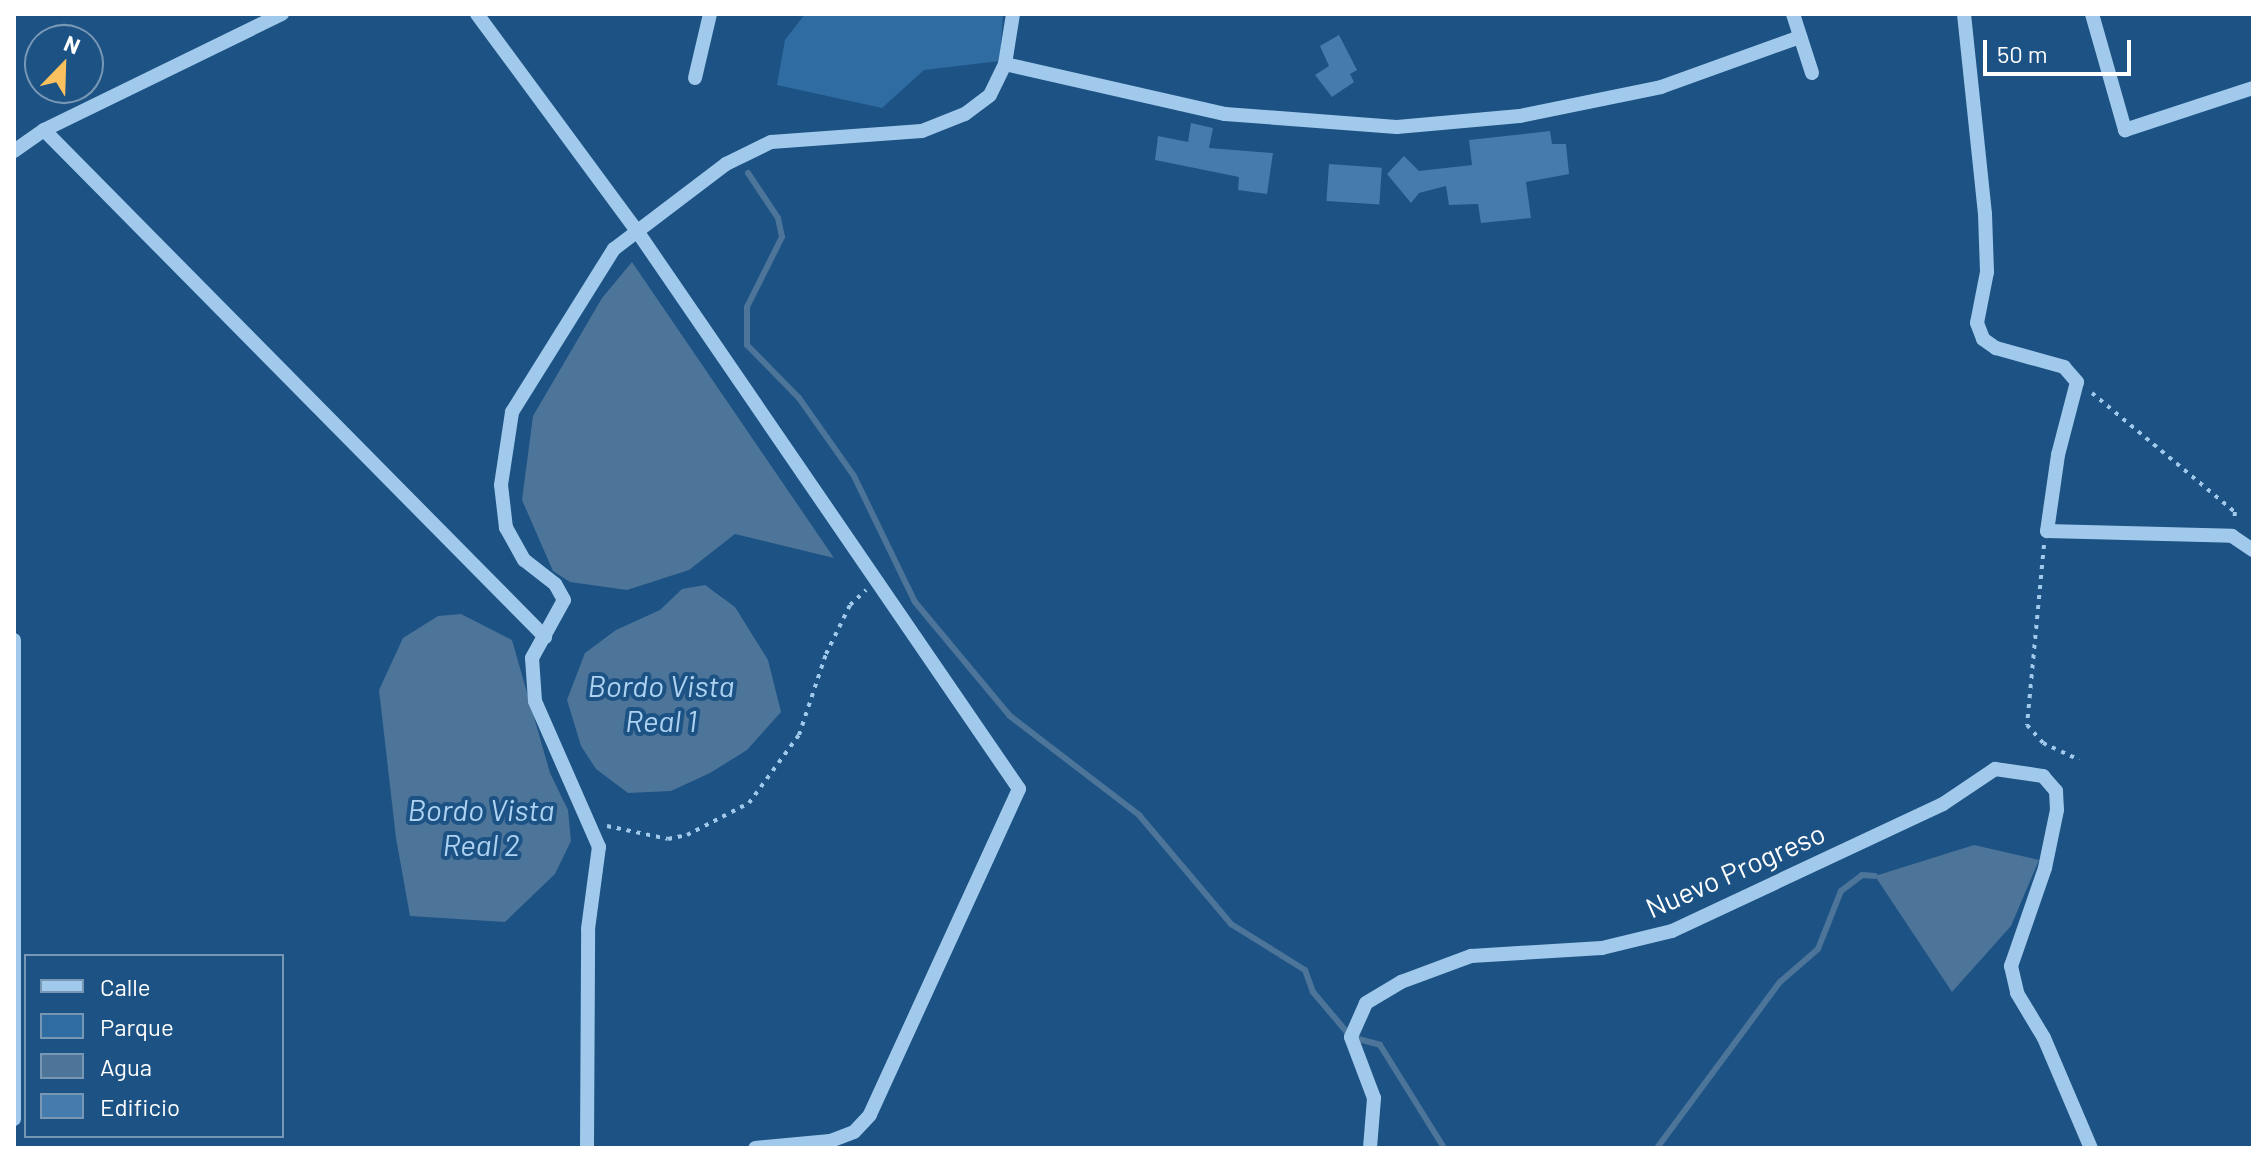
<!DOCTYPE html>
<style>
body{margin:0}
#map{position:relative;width:2267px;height:1162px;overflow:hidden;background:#1c5284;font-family:Barlow,sans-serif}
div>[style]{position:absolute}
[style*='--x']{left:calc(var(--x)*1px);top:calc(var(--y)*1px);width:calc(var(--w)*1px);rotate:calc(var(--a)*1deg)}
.green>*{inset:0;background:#2f6ca2}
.water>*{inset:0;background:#4d7499}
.stream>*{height:6px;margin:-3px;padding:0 3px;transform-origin:3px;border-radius:3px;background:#4d7499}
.building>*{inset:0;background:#447cad;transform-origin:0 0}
.path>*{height:4px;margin-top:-2px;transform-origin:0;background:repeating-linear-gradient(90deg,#a1c9eb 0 4px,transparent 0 10px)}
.minor>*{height:14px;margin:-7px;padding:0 7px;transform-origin:7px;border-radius:7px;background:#a1c9eb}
span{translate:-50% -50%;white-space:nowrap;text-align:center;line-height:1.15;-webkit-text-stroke:8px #1c5284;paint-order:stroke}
.street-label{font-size:28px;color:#fff}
.water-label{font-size:30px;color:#add2f2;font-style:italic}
.frame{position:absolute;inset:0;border:16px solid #fff;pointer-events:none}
.legend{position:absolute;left:24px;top:954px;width:260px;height:184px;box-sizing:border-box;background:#1c5284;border:2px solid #7797b5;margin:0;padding:10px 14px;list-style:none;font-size:24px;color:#fff}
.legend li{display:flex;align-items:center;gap:16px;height:40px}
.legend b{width:40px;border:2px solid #7797b5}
.north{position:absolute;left:24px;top:24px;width:80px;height:80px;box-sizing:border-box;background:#1c5284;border:2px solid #7797b5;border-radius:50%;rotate:23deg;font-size:22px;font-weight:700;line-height:32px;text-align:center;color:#fff}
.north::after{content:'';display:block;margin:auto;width:28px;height:36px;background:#fcc15f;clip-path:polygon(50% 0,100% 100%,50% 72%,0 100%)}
.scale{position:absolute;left:1983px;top:40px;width:148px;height:36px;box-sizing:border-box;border:4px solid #fff;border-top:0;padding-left:10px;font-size:24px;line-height:28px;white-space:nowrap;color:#fff;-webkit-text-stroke:6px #1c5284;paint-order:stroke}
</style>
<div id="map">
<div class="green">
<i style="clip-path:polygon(805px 14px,1003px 14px,1000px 61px,924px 70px,882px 108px,777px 85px,785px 40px)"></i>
</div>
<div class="water">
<i style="clip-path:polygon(632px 262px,834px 558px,735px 534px,689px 570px,627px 590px,570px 582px,553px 571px,522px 500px,533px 416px,602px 298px)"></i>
<i style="clip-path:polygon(705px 585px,735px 607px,768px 660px,781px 712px,747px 750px,710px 773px,671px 791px,628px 793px,596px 769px,581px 746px,567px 700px,585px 653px,616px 630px,660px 610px,682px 589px)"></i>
<i style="clip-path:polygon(461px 614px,512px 640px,550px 773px,568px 810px,571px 841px,555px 874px,505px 922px,410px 916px,396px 838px,379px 690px,403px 638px,438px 616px)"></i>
<i style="clip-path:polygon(1974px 845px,2039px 860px,2011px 926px,1952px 992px,1875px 876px)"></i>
</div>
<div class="stream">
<i style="--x:748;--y:173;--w:54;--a:56.3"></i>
<i style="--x:778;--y:218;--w:19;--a:78"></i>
<i style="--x:782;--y:237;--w:78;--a:116.6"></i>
<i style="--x:747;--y:307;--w:38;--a:90"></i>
<i style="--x:747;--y:345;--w:74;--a:45.5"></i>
<i style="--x:799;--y:398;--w:95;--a:54.8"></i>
<i style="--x:854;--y:476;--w:140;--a:64.2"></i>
<i style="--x:915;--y:602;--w:148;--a:50.2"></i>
<i style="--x:1010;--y:716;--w:163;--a:37.5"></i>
<i style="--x:1139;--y:815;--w:143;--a:49.8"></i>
<i style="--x:1231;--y:924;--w:87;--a:31.9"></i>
<i style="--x:1305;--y:970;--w:23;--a:70"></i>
<i style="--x:1313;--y:992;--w:59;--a:49.8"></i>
<i style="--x:1351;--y:1037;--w:30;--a:15"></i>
<i style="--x:1380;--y:1045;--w:121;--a:58.1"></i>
<i style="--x:1657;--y:1148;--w:207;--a:-53.5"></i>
<i style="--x:1780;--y:982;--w:50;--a:-41"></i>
<i style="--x:1818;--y:949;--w:62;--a:-68.4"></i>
<i style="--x:1841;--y:891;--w:26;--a:-37"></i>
<i style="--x:1862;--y:875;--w:13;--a:4"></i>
</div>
<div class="building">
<i style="clip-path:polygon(1339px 35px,1357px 70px,1350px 74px,1354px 82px,1332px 97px,1315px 75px,1329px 66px,1320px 46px)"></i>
<i style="clip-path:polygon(1191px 123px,1213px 128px,1209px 148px,1273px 153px,1267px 194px,1238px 190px,1239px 177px,1155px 160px,1158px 136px,1188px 142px)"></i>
<i style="clip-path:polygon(1550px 131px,1552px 144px,1566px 144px,1569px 174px,1526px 182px,1531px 218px,1481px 223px,1478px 204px,1449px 205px,1446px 186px,1419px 193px,1411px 203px,1387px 174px,1404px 156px,1419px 171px,1472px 165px,1469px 140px)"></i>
<i style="left:1329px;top:164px;width:53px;height:37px;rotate:4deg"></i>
</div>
<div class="path">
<i style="--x:2092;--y:393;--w:186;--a:39.8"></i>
<i style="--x:2235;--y:512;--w:9;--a:96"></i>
<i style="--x:2044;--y:545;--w:181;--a:95.4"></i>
<i style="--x:2027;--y:725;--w:24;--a:48"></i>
<i style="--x:2043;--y:743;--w:40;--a:25"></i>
<i style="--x:607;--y:826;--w:62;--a:12"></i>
<i style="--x:668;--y:839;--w:19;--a:-12"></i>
<i style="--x:687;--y:835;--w:70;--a:-27.3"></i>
<i style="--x:749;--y:803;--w:84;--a:-53.7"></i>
<i style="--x:799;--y:735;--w:85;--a:-71.6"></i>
<i style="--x:826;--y:654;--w:55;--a:-63.9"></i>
<i style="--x:850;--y:605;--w:22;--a:-43"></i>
</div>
<div class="minor">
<i style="--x:477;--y:14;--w:270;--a:53.6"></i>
<i style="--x:637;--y:231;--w:676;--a:55.6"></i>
<i style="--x:1019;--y:789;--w:358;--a:114.6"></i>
<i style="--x:870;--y:1115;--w:23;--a:133"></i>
<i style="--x:854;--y:1132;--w:26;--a:159"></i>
<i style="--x:830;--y:1141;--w:75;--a:174.7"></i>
<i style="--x:1793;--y:14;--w:62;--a:72.1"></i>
<i style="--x:1964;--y:14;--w:201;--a:84"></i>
<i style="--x:1985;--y:214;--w:58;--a:88"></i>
<i style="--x:1987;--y:272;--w:52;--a:101.1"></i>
<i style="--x:1977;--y:323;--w:17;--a:69"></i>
<i style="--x:1983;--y:339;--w:16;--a:35"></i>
<i style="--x:1996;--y:348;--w:71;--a:15.6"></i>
<i style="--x:2064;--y:367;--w:20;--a:49"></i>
<i style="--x:2077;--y:382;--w:75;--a:104.6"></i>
<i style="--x:2058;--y:455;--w:77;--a:98.2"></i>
<i style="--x:2047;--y:531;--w:185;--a:1.5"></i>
<i style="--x:2232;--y:536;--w:25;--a:34"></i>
<i style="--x:2092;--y:14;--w:121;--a:74.1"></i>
<i style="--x:2125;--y:130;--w:135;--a:-18.2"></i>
<i style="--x:1005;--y:64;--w:226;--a:12.8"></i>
<i style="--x:1225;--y:114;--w:172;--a:4.3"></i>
<i style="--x:1397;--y:127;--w:123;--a:-5.1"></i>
<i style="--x:1520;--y:116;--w:144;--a:-11.6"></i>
<i style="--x:1661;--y:87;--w:148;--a:-19.8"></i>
<i style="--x:695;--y:78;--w:66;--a:-76.8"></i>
<i style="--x:44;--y:130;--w:713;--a:45.34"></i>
<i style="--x:14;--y:151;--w:37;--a:-35"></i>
<i style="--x:44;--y:130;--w:265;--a:-26"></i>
<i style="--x:14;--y:640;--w:479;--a:90"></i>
<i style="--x:587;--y:1148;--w:219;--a:-89.7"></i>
<i style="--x:588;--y:929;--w:83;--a:-82.4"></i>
<i style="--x:599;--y:847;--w:159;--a:-113.7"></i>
<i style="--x:535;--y:701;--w:43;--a:-94"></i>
<i style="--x:532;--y:658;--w:66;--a:-61.1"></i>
<i style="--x:564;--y:600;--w:18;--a:-119"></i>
<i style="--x:555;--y:584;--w:39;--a:-142"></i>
<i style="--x:524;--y:560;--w:37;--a:-119"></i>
<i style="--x:506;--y:528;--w:43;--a:-96.6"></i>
<i style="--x:501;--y:485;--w:74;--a:-81.4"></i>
<i style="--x:512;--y:412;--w:192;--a:-58"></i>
<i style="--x:614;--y:249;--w:141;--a:-37.2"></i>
<i style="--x:726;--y:164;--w:50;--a:-26.1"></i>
<i style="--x:771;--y:142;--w:151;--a:-4.2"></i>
<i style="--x:922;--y:131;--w:46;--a:-21.6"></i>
<i style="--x:965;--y:114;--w:31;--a:-37"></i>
<i style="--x:990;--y:95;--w:34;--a:-64"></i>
<i style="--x:1005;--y:64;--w:51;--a:-80.9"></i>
<i style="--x:1370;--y:1148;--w:50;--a:-85.4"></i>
<i style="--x:1374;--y:1098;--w:65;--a:-110.7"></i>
<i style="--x:1351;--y:1037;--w:37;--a:-66"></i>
<i style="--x:1366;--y:1003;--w:41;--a:-31"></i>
<i style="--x:1401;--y:982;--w:75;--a:-20.4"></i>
<i style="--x:1471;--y:956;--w:131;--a:-3.5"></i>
<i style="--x:1602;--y:948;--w:72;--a:-13.7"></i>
<i style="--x:1672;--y:931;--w:299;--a:-25.1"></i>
<i style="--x:1943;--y:804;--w:63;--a:-33.9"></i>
<i style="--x:1995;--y:769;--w:49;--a:8.3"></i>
<i style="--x:2043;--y:776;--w:20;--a:49"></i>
<i style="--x:2056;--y:791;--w:19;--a:87"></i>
<i style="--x:2057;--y:810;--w:59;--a:101.7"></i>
<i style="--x:2045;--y:868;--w:104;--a:109.1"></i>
<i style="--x:2011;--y:966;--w:28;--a:77"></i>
<i style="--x:2017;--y:993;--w:52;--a:59"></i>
<i style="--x:2044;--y:1038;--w:120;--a:66.9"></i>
</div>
<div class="street-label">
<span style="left:1735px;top:870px;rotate:-24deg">Nuevo Progreso</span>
</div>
<div class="water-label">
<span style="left:661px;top:702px">Bordo Vista<br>Real 1</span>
<span style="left:481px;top:826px">Bordo Vista<br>Real 2</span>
</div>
<div class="frame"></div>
<ul class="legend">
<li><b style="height:10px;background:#a1c9eb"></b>Calle</li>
<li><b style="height:22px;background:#2f6ca2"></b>Parque</li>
<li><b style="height:22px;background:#4d7499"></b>Agua</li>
<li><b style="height:22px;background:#447cad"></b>Edificio</li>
</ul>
<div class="north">N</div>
<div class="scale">50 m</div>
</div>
